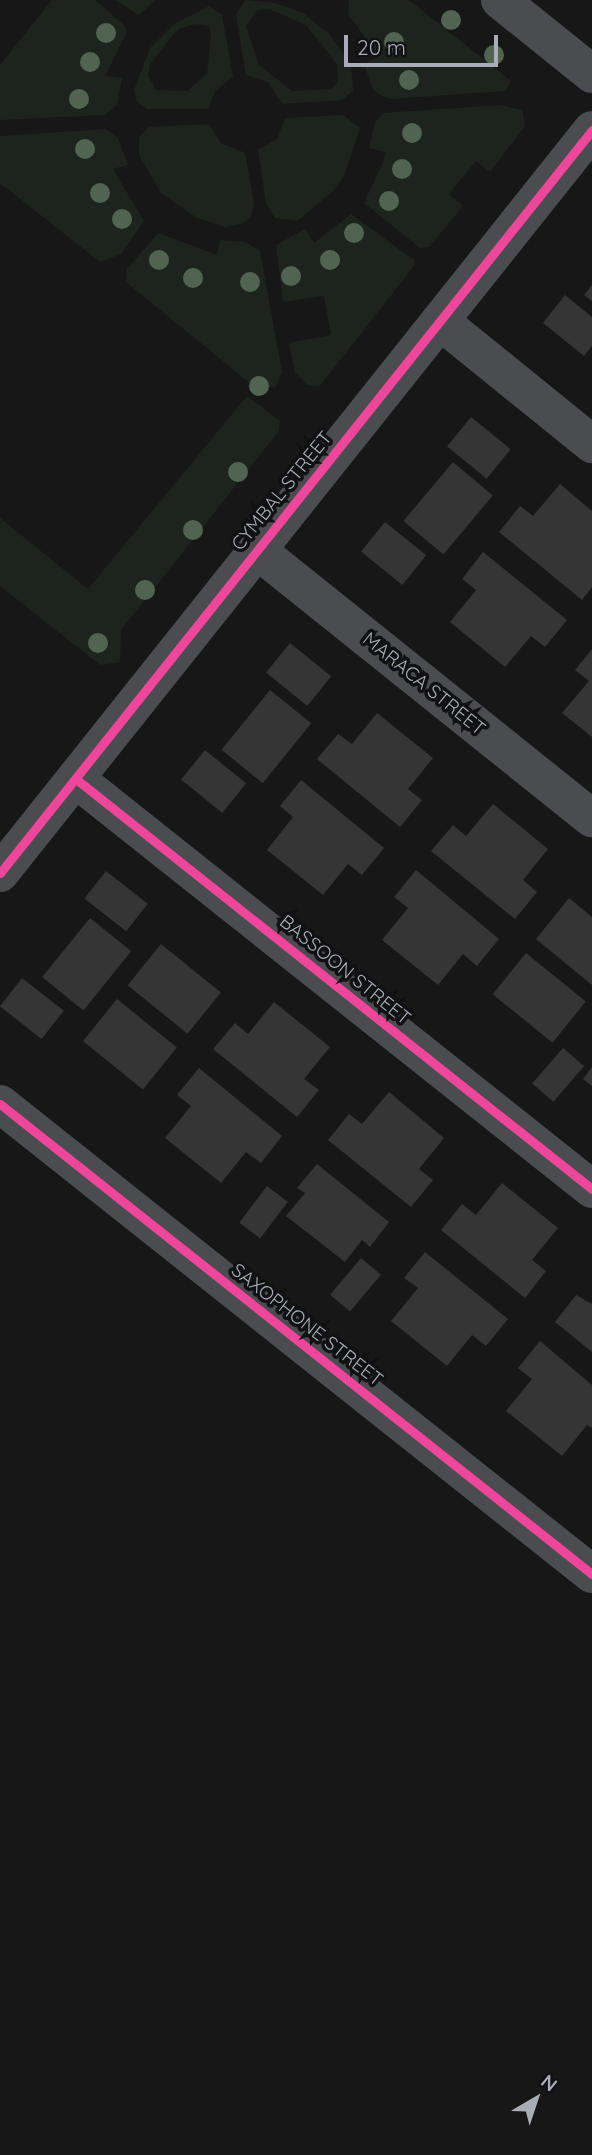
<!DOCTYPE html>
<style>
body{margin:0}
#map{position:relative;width:592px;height:2155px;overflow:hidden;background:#171717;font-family:Quicksand,sans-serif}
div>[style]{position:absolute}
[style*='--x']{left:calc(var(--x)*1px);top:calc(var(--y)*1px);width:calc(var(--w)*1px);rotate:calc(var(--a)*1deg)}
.green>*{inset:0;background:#1d241e}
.building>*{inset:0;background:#353536;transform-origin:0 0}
.minor>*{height:38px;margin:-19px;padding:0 19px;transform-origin:19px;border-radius:19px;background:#4b4c50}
.cycleway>*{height:9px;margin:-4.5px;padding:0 4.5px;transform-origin:4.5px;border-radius:4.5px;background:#ed469a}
.trees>*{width:20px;height:20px;margin:-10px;border-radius:50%;background:#506451}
span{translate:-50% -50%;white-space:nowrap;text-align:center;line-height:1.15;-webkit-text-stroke:7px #111113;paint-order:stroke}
.street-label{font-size:19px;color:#a8adb8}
.north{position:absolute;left:501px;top:2064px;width:70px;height:70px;-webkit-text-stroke:5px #111113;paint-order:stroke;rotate:39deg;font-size:19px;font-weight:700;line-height:28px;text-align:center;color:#a8adb8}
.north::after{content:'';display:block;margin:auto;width:24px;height:32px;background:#a8adb8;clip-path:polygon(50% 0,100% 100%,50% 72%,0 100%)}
.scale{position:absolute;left:344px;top:35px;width:154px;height:32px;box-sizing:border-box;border:4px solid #a8adb8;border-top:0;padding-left:9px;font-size:21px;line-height:24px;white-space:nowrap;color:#a8adb8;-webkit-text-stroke:5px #111113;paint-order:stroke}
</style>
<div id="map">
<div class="green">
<i style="clip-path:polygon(52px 0,95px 0,124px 25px,127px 32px,105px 76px,122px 78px,117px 105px,105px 115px,0 120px,0 65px)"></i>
<i style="clip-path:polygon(115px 0,155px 0,139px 15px)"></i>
<i style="clip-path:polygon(evenodd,246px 0,275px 3px,303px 13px,329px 34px,351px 64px,353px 91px,342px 100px,282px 104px,268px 82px,246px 75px,236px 14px,246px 0,269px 9px,306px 25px,337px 64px,338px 82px,330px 89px,292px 91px,259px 65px,246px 26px,257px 10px,269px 9px)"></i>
<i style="clip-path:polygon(349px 0,409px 0,511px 81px,505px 91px,391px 99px,380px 95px,373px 90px,364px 64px,379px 56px,348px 14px)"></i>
<i style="clip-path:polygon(evenodd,209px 6px,222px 15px,233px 77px,215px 91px,208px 109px,147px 109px,137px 102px,134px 90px,150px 48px,174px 24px,209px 6px,195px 24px,209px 26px,211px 34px,207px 74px,187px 91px,156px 90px,148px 76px,150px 64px,178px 29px,195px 24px)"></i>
<i style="clip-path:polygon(501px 105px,522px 110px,525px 126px,490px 172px,476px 161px,449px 194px,463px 206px,429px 247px,420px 248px,364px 203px,384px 160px,385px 152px,369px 148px,375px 123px,383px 113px)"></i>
<i style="clip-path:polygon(343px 115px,360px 128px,345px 174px,333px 191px,297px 221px,275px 218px,266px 203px,258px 150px,277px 139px,285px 118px)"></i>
<i style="clip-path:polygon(209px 124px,221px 143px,245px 153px,254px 203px,251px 216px,242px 224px,225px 227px,197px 218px,161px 193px,139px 155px,139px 137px,149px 127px)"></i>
<i style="clip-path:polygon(105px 129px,118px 138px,128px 165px,113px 169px,144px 221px,121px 254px,100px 262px,0 183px,0 136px)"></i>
<i style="clip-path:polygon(351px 214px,414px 260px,414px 266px,319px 387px,307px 385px,295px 372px,289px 343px,331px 335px,324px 296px,283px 302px,276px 245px,305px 229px,314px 243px)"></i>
<i style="clip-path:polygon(158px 233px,217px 255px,220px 240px,245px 242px,260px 251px,282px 372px,275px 388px,251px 384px,126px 282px,127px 269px)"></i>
<i style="clip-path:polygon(247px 396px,280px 421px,279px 431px,121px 630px,120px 662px,100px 665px,0 586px,0 518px,88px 589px)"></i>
</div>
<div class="building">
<i style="clip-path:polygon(592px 285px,592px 301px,584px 295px)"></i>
<i style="clip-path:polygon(565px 295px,592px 317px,592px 346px,584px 356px,543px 323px)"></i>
<i style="left:471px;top:417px;width:51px;height:38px;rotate:39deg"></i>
<i style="left:453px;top:462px;width:52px;height:77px;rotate:40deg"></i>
<i style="clip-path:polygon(560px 484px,592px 511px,592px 587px,582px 600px,499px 532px,520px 506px,533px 516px)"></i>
<i style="left:385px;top:522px;width:53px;height:38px;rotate:39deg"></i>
<i style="clip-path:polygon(483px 552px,567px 620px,545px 647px,531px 636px,505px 667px,450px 622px,476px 590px,462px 579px)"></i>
<i style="left:290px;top:643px;width:53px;height:38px;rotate:39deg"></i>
<i style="clip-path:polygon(592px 649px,592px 737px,562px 713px,589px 681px,575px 670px)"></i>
<i style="left:270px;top:690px;width:53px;height:77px;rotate:39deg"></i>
<i style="clip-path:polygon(377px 713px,433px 758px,408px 789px,422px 800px,400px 827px,317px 759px,338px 734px,352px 744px)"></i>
<i style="left:205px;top:750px;width:53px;height:38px;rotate:39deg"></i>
<i style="clip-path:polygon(301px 780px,384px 848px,362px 875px,348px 864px,323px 895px,267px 850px,293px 817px,280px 806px)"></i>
<i style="clip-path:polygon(493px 804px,548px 849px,523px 880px,537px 892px,515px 919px,431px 851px,453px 825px,466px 836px)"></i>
<i style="clip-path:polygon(416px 870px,499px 939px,477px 966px,463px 954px,438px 985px,382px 940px,408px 908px,394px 897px)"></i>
<i style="left:106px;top:871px;width:53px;height:35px;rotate:38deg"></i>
<i style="clip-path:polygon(569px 898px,592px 917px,592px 985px,536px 939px)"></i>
<i style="left:90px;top:918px;width:53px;height:76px;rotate:39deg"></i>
<i style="left:161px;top:944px;width:77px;height:53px;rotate:39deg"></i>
<i style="left:526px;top:953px;width:77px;height:53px;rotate:39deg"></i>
<i style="left:22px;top:978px;width:53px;height:36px;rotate:38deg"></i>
<i style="left:117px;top:999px;width:77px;height:54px;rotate:39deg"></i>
<i style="clip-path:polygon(274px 1002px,330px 1047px,304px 1079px,319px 1090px,297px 1117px,213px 1049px,235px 1023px,248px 1034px)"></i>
<i style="left:563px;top:1048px;width:28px;height:47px;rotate:41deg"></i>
<i style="clip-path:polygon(592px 1067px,592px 1086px,583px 1079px)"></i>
<i style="clip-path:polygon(199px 1068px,282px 1136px,261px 1163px,246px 1152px,221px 1183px,165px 1138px,191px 1106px,177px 1095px)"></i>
<i style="clip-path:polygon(389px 1092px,444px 1138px,419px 1169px,433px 1180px,411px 1207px,328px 1140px,349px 1114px,362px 1124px)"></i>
<i style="clip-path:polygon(317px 1164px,389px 1222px,370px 1247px,362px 1240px,345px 1262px,286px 1216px,305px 1193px,297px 1188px)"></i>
<i style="clip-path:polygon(502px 1183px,558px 1228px,532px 1260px,546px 1271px,525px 1298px,441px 1230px,462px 1204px,476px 1215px)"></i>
<i style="left:267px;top:1186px;width:26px;height:46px;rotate:37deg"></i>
<i style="clip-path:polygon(425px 1252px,508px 1319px,486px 1346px,472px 1335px,447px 1366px,391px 1321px,418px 1288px,404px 1278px)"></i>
<i style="left:361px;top:1258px;width:26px;height:48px;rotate:40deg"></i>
<i style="clip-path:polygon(576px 1295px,592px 1304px,592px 1352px,555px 1322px)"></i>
<i style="clip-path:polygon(540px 1341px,592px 1385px,592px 1428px,587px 1425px,562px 1456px,506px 1411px,532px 1379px,518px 1368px)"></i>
</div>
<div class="minor">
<i style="--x:500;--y:0;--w:118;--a:38.8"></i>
<i style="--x:440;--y:321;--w:196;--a:39"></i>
<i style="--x:257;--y:550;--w:429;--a:38.7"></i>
<i style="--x:76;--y:779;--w:659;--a:38.47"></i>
<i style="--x:0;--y:873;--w:950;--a:-51.45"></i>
<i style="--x:0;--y:1104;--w:756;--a:38.45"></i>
</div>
<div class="cycleway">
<i style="--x:76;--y:779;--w:659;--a:38.47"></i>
<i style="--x:0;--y:873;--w:950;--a:-51.45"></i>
<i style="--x:0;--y:1104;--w:756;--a:38.45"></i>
</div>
<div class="trees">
<i style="left:451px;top:20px"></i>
<i style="left:106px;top:33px"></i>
<i style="left:394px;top:42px"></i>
<i style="left:494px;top:55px"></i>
<i style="left:90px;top:62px"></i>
<i style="left:409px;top:80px"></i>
<i style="left:79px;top:99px"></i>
<i style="left:412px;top:133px"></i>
<i style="left:85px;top:149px"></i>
<i style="left:402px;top:169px"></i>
<i style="left:100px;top:193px"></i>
<i style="left:389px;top:201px"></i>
<i style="left:122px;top:219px"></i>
<i style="left:354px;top:233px"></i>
<i style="left:159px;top:260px"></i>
<i style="left:330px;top:260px"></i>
<i style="left:291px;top:276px"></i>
<i style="left:193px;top:278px"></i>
<i style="left:250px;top:282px"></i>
<i style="left:259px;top:386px"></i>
<i style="left:238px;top:472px"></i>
<i style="left:193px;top:530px"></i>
<i style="left:145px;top:590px"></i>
<i style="left:98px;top:643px"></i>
</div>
<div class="street-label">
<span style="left:282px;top:491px;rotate:-51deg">CYMBAL STREET</span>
<span style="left:424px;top:684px;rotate:39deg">MARACA STREET</span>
<span style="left:345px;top:970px;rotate:39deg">BASSOON STREET</span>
<span style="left:307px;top:1325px;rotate:38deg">SAXOPHONE STREET</span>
</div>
<div class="north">N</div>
<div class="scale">20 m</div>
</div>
